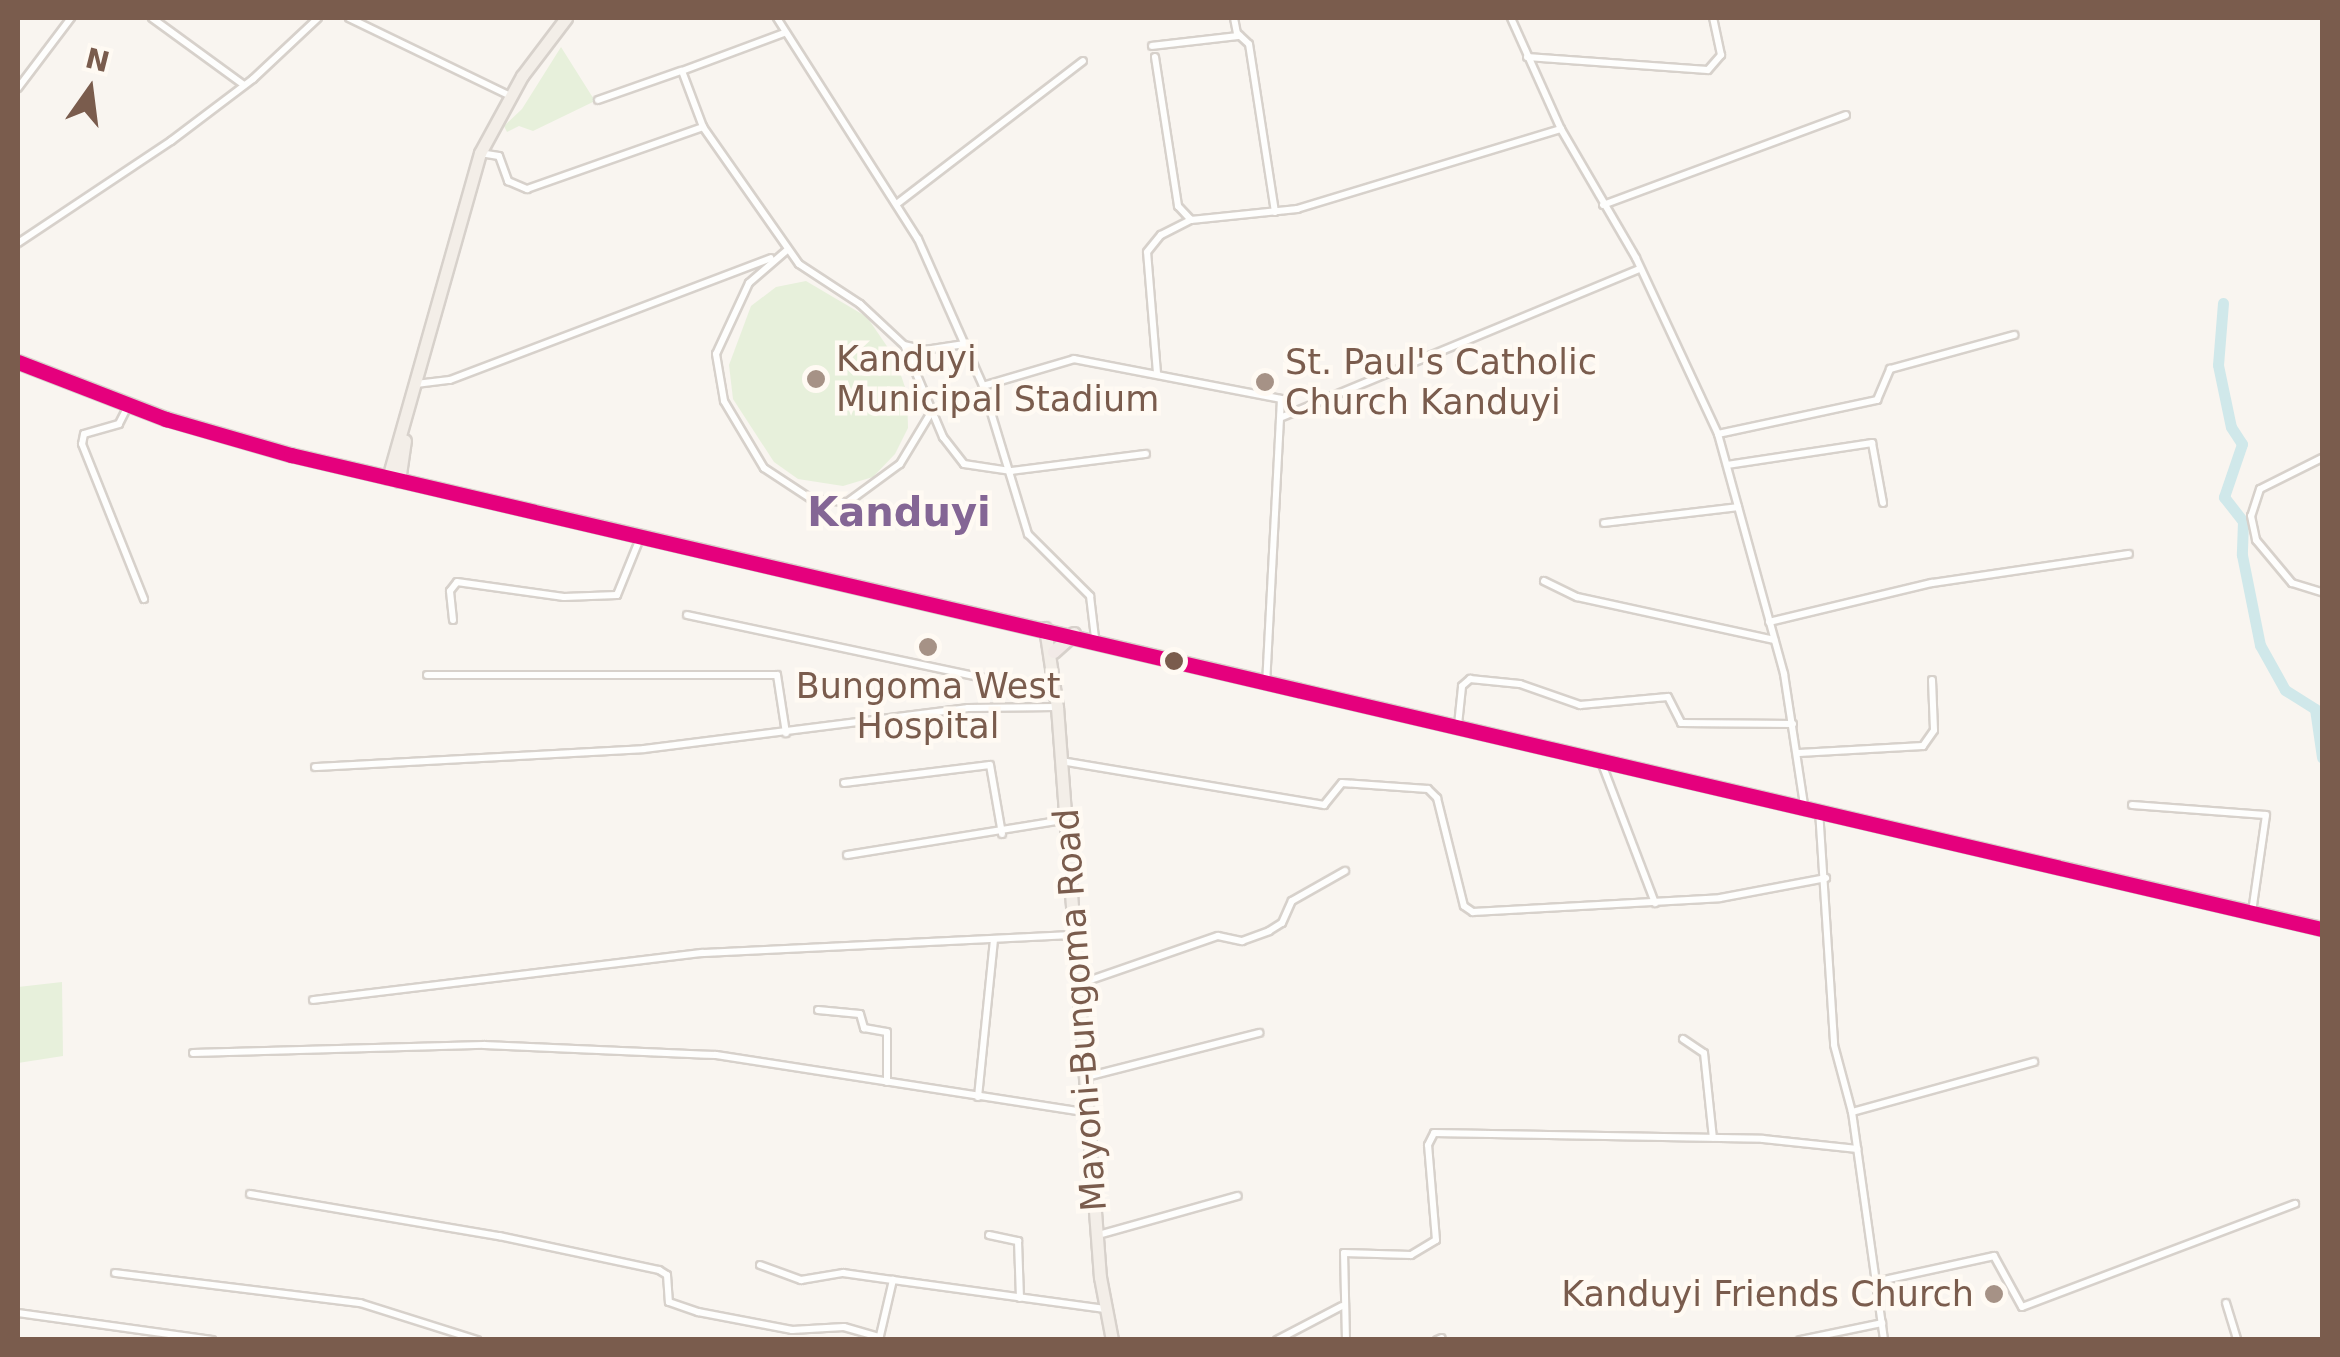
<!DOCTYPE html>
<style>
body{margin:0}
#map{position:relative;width:2340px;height:1357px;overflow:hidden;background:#f9f5f0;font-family:"DejaVu Sans",sans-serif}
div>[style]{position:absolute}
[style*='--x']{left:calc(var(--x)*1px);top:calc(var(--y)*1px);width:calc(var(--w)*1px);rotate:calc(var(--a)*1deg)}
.green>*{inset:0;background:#e7f0db}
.river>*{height:11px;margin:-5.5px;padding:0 5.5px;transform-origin:5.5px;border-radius:5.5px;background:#d0e8ea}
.roads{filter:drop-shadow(2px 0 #d7d1cb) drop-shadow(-2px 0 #d7d1cb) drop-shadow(0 2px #d7d1cb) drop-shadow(0 -2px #d7d1cb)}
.street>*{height:6px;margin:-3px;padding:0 3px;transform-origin:3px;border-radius:3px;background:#fefefd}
.primary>*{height:11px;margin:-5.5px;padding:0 5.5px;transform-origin:5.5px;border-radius:5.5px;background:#f3eee8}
.highway>*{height:12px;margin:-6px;padding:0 6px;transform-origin:6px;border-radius:6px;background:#f2eae7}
.bus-1>*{height:15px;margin:-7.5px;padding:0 7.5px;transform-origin:7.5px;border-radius:7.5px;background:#e5007d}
.dots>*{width:28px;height:28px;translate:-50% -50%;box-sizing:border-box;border:5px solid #fffaf3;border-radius:50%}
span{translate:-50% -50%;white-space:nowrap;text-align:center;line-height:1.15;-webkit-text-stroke:9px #fffaf3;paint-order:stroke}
.poi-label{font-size:35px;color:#7a5c4d}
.left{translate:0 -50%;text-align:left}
.right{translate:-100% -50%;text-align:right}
.street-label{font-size:35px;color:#7a5c4d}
.quarter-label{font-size:40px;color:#846695;font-weight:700}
.frame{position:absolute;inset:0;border:20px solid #7a5c4d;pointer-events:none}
.north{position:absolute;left:40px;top:40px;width:100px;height:100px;-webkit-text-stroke:8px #fffaf3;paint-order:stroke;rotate:14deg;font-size:28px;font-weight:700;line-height:40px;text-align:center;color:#7a5c4d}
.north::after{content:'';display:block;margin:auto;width:35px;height:45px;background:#7a5c4d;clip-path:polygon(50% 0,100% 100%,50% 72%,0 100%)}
</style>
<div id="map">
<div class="green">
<i style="clip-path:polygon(561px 47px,595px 101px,533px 131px,519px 126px,507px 132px,504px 126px,522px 109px)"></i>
<i style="clip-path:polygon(806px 281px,867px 317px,895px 358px,907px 393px,908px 428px,895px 454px,873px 477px,843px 486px,798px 479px,774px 462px,733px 399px,729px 365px,751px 306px,776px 287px)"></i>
<i style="clip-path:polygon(62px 982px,63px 1056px,18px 1063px,18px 987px)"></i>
</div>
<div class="river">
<i style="--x:2223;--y:303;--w:62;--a:94.6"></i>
<i style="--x:2218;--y:365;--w:63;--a:78.2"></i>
<i style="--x:2231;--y:427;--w:20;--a:57"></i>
<i style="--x:2242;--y:444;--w:56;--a:108.8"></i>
<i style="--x:2224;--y:497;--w:31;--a:52"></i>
<i style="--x:2243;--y:521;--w:34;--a:92"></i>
<i style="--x:2242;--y:555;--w:92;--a:78.7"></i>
<i style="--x:2260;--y:645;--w:51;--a:60.9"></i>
<i style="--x:2285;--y:690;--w:36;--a:32"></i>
<i style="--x:2315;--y:709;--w:49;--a:81.7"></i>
</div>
<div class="roads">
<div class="street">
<i style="--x:152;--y:18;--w:114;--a:36.1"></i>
<i style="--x:349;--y:18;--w:179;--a:25.8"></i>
<i style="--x:777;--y:18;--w:262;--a:57.5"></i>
<i style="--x:918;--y:239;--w:161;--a:66.1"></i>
<i style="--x:983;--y:386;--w:155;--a:73.1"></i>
<i style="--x:1028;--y:534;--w:88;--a:45"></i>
<i style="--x:1090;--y:596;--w:42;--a:83.2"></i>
<i style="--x:1234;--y:18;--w:15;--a:79"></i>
<i style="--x:1237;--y:33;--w:16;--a:43"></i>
<i style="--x:1249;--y:44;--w:170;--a:81.2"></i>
<i style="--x:1511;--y:18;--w:122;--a:65.8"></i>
<i style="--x:1561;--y:129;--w:149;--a:59.8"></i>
<i style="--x:1636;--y:258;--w:194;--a:65"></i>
<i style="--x:1718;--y:434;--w:249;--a:74.6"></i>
<i style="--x:1784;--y:674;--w:133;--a:81.3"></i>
<i style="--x:784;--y:33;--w:109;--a:159.6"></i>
<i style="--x:682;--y:71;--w:60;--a:69.4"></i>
<i style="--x:703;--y:127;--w:167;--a:55"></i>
<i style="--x:799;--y:264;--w:73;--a:33.3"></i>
<i style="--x:860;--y:304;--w:60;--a:43"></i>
<i style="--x:904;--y:345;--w:22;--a:13"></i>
<i style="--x:925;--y:350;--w:40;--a:-8.5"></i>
<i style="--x:1152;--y:46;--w:88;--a:-6.6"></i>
<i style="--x:1155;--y:57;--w:151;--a:81.2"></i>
<i style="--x:1178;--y:206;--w:19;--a:47"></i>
<i style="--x:1191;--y:220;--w:107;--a:-5.9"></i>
<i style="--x:1297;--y:209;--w:276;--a:-16.9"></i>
<i style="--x:1527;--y:57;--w:181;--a:4.1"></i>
<i style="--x:1708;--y:70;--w:20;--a:-49"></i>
<i style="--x:1721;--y:55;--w:38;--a:-102"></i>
<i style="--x:18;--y:88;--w:88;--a:-52.9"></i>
<i style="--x:598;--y:100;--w:88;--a:-19.3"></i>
<i style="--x:480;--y:153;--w:19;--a:9"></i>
<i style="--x:499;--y:156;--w:27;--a:70"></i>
<i style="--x:508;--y:181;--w:21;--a:23"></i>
<i style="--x:527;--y:189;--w:187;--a:-19.4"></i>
<i style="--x:898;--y:203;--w:233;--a:-37.5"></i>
<i style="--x:1603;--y:205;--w:259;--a:-20.3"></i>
<i style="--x:18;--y:243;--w:184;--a:-33.7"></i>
<i style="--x:171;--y:141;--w:103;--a:-37.1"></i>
<i style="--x:253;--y:79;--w:89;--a:-43.2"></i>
<i style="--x:786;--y:251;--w:49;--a:139.1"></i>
<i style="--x:749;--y:283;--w:78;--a:114.9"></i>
<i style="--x:716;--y:354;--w:48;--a:80.3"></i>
<i style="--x:724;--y:401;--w:78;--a:59.2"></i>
<i style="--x:764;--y:468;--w:56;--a:33.4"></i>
<i style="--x:811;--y:499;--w:37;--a:5"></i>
<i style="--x:848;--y:502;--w:64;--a:-36.2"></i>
<i style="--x:900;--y:464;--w:62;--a:-58.9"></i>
<i style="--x:905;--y:347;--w:98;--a:67.1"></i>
<i style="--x:943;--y:437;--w:34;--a:52"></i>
<i style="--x:964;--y:464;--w:48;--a:8.5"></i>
<i style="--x:1011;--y:471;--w:136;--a:-7.2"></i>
<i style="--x:1157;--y:373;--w:121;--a:-94.7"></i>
<i style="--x:1147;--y:252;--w:22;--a:-51"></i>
<i style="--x:1161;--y:235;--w:34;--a:-27"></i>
<i style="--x:416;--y:384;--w:34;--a:-7"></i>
<i style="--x:450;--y:380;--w:343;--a:-20.8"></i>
<i style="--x:983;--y:386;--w:95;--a:-16.5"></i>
<i style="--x:1074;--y:359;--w:211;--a:10.9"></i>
<i style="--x:1281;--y:399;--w:282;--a:93"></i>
<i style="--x:128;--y:406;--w:20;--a:117"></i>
<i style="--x:119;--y:424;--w:36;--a:164"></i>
<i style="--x:84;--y:434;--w:10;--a:101"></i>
<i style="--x:82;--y:444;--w:167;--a:68.2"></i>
<i style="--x:1282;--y:417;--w:387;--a:-22.5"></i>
<i style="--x:1718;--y:434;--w:163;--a:-12.1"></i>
<i style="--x:1877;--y:400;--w:34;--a:-67"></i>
<i style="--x:1890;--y:369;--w:129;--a:-15.3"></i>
<i style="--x:2322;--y:458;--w:69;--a:153.4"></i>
<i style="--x:2260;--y:489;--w:28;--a:108"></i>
<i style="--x:2251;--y:516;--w:25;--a:78"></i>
<i style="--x:2256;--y:540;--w:56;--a:50.1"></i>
<i style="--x:2292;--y:583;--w:31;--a:17"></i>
<i style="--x:1727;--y:465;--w:147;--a:-8.6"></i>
<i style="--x:1872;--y:443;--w:61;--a:79.6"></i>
<i style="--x:1604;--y:523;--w:135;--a:-6.8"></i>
<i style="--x:1544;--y:581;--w:37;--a:26"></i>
<i style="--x:1577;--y:597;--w:202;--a:12.3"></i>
<i style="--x:687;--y:615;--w:376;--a:12"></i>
<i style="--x:453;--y:620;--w:29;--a:-96"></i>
<i style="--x:450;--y:591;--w:11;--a:-52"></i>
<i style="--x:457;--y:582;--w:108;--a:8"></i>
<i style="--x:564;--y:597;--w:53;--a:-2.2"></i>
<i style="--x:617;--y:595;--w:64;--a:-67.9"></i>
<i style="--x:1769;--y:622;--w:168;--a:-13.5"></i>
<i style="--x:1932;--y:583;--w:199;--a:-8.4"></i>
<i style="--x:427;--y:675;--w:350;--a:0"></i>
<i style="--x:777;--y:675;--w:59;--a:81.2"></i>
<i style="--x:1458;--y:725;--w:39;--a:-84"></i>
<i style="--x:1462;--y:686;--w:11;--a:-41"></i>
<i style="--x:1470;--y:679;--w:50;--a:5.7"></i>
<i style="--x:1520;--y:684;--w:64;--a:19.3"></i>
<i style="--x:1580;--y:705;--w:88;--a:-5.2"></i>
<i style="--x:1668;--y:697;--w:29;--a:63"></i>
<i style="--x:1681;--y:723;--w:112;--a:0.5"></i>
<i style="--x:1799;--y:753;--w:124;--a:-3.2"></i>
<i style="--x:1923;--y:746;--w:19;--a:-55"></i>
<i style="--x:1934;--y:730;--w:50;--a:-92.3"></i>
<i style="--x:1061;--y:761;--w:267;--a:9.5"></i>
<i style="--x:1324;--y:805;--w:28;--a:-51"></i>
<i style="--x:1342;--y:783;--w:86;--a:4"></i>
<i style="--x:1428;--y:789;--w:13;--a:45"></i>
<i style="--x:1437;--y:798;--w:111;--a:76"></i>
<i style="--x:1464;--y:906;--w:11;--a:34"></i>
<i style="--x:1473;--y:912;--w:247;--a:-3.2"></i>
<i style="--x:1720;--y:898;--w:108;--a:-10.7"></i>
<i style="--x:1602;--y:764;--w:149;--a:69.1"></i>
<i style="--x:315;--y:767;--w:329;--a:-3.1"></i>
<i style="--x:644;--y:749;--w:327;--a:-7.2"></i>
<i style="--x:968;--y:708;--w:88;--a:-0.7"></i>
<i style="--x:844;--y:783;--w:147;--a:-7"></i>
<i style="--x:990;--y:765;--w:70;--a:80.1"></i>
<i style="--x:2132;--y:805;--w:134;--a:4.3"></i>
<i style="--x:2266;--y:815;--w:98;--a:98.2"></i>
<i style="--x:1819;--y:810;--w:235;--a:86.3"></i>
<i style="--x:1834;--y:1045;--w:69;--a:75"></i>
<i style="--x:1852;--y:1112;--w:230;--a:82"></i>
<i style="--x:847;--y:855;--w:220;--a:-9.2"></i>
<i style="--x:1079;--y:984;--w:147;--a:-19.1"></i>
<i style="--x:1218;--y:936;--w:25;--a:12"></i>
<i style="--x:1242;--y:941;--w:29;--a:-20"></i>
<i style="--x:1269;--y:931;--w:15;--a:-32"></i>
<i style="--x:1282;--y:923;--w:24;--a:-66"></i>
<i style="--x:1292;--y:901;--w:61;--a:-29.5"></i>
<i style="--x:313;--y:1000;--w:392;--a:-6.9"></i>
<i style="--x:702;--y:953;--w:372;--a:-2.8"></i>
<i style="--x:818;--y:1010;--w:42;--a:5.4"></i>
<i style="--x:860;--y:1014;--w:15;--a:74"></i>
<i style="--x:864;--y:1028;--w:23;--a:10"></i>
<i style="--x:887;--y:1032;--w:50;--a:90"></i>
<i style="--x:1683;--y:1039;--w:25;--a:34"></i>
<i style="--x:1704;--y:1053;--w:85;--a:84"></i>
<i style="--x:193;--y:1053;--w:291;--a:-1.6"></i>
<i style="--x:484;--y:1045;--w:232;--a:2.5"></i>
<i style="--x:716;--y:1055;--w:374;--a:8.8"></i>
<i style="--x:1086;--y:1077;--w:179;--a:-14.3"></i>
<i style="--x:978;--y:1097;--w:158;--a:-84.2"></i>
<i style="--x:1852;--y:1112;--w:189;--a:-15.4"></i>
<i style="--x:250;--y:1194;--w:253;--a:9.6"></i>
<i style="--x:499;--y:1236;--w:164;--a:12"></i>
<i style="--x:659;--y:1270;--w:9;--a:32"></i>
<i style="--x:667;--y:1275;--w:27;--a:86"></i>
<i style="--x:669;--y:1302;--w:31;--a:19"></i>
<i style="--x:698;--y:1312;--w:96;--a:10.8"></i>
<i style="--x:792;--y:1330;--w:52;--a:-3.3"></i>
<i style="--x:844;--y:1327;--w:36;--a:16"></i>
<i style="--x:989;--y:1235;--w:30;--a:12"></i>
<i style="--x:1018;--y:1241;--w:57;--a:88"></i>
<i style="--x:1098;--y:1235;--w:145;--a:-15.6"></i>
<i style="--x:760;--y:1265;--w:44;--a:20.1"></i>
<i style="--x:801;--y:1280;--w:43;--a:-9.5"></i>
<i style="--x:843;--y:1273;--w:50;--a:8"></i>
<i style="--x:115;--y:1273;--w:247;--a:7"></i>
<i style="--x:360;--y:1303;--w:123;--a:17.5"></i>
<i style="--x:1875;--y:1282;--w:122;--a:-12.3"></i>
<i style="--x:1994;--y:1256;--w:58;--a:61.2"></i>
<i style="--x:2022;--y:1307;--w:292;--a:-20.7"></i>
<i style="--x:2226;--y:1303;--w:39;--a:73"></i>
<i style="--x:18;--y:1313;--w:196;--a:7.9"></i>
<i style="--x:879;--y:1340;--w:62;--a:-76.9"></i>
<i style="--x:893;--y:1280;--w:214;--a:7.8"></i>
<i style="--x:1277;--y:1340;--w:73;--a:-27.6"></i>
<i style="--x:1346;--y:1340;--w:87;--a:-91.3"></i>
<i style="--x:1344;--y:1253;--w:67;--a:1.7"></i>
<i style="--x:1411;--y:1255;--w:29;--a:-31"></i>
<i style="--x:1436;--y:1240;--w:95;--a:-94.8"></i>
<i style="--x:1428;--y:1145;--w:13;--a:-63"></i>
<i style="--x:1434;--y:1133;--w:329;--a:1"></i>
<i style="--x:1763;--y:1139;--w:95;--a:6.1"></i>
<i style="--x:1437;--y:1340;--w:5;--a:-22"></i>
<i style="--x:1800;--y:1340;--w:84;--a:-11.7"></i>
</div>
<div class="primary">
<i style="--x:388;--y:478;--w:338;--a:-74.2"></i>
<i style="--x:480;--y:153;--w:88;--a:-61.4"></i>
<i style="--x:522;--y:76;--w:73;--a:-52.8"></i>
<i style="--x:399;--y:481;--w:41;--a:-81.7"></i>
<i style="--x:1045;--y:628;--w:80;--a:81.4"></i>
<i style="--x:1057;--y:707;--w:572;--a:85.69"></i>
<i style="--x:1100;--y:1277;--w:64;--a:79.2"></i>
</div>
<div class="highway">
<i style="--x:18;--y:362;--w:159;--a:21.1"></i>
<i style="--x:166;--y:419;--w:130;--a:16.1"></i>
<i style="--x:291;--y:455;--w:2086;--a:13.14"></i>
<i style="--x:1054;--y:652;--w:27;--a:-42"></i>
</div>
</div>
<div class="bus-1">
<i style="--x:18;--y:362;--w:159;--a:21.1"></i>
<i style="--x:166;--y:419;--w:130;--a:16.1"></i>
<i style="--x:291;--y:455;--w:2086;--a:13.14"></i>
</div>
<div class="dots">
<i style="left:816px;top:379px;background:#a69286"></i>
<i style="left:1265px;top:382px;background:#a69286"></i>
<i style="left:928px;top:647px;background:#a69286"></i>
<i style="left:1174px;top:661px;background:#7a5c4d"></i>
<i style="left:1994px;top:1294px;background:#a69286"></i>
</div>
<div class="poi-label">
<span class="left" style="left:836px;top:379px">Kanduyi<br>Municipal Stadium</span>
<span class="left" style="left:1285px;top:382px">St. Paul's Catholic<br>Church Kanduyi</span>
<span style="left:928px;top:706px">Bungoma West<br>Hospital</span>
<span class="right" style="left:1974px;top:1294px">Kanduyi Friends Church</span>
</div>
<div class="street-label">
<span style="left:1080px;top:1010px;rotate:-94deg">Mayoni-Bungoma Road</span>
</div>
<div class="quarter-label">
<span style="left:899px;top:512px">Kanduyi</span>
</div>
<div class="frame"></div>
<div class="north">N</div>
</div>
